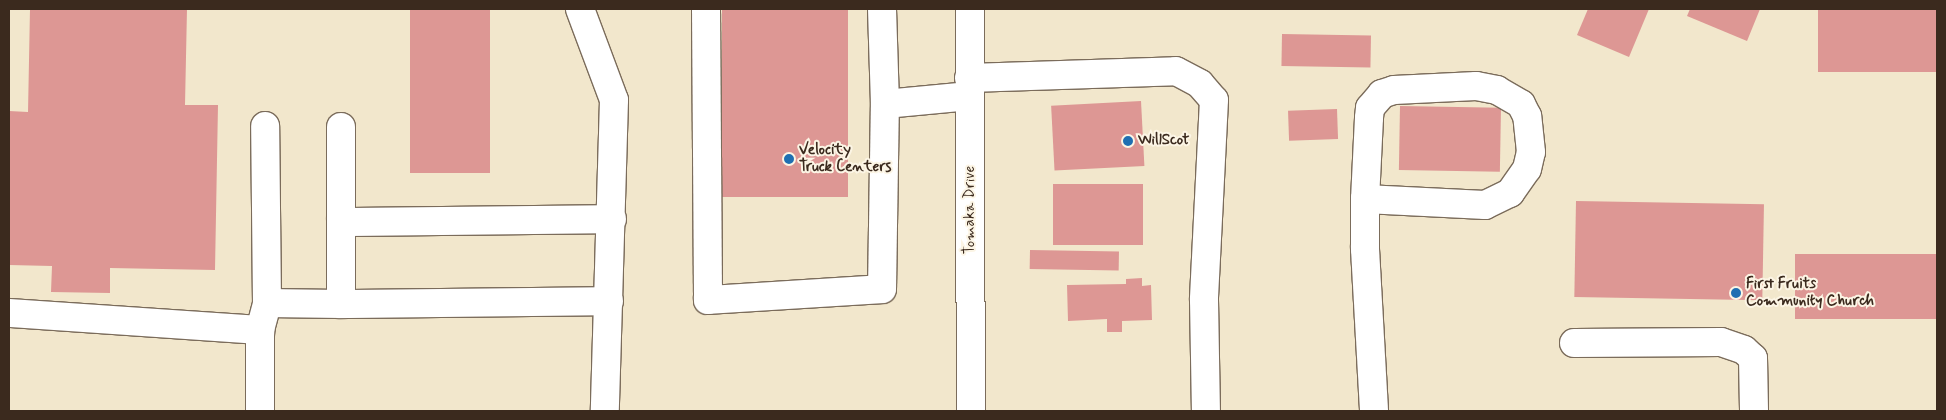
<!DOCTYPE html>
<style>
body{margin:0}
#map{position:relative;width:1946px;height:420px;overflow:hidden;background:#f2e7cc;font-family:Mynerve,sans-serif}
div>[style]{position:absolute}
[style*='--x']{left:calc(var(--x)*1px);top:calc(var(--y)*1px);width:calc(var(--w)*1px);rotate:calc(var(--a)*1deg)}
.building>*{inset:0;background:#dd9794;transform-origin:0 0}
.roads{filter:drop-shadow(1px 0 #7b6c5b) drop-shadow(-1px 0 #7b6c5b) drop-shadow(0 1px #7b6c5b) drop-shadow(0 -1px #7b6c5b)}
.minor>*{height:28px;margin:-14px;padding:0 14px;transform-origin:14px;border-radius:14px;background:#fff}
.dots>*{width:14px;height:14px;translate:-50% -50%;box-sizing:border-box;border:2px solid #fcf5e5;border-radius:50%}
span{translate:-50% -50%;white-space:nowrap;text-align:center;line-height:1.15;-webkit-text-stroke:4px #fcf5e5;paint-order:stroke}
.poi-label{font-size:15px;color:#3b2a1e;font-weight:700}
.left{translate:0 -50%;text-align:left}
.street-label{font-size:15px;color:#3b2a1e}
.frame{position:absolute;inset:0;border:10px solid #3b2a1e;pointer-events:none}
</style>
<div id="map">
<div class="building">
<i style="clip-path:polygon(30px 9px,187px 9px,185px 105px,218px 105px,215px 270px,110px 268px,110px 293px,51px 292px,52px 266px,9px 265px,9px 111px,28px 112px)"></i>
<i style="left:410px;top:9px;width:80px;height:164px"></i>
<i style="left:722px;top:9px;width:126px;height:188px"></i>
<i style="clip-path:polygon(1588px 9px,1649px 9px,1629px 57px,1577px 35px)"></i>
<i style="clip-path:polygon(1690px 9px,1760px 9px,1747px 41px,1687px 16px)"></i>
<i style="left:1818px;top:9px;width:119px;height:63px"></i>
<i style="left:1282px;top:34px;width:89px;height:32px;rotate:1deg"></i>
<i style="left:1141px;top:101px;width:65px;height:90px;rotate:87deg"></i>
<i style="left:1400px;top:106px;width:101px;height:64px;rotate:1deg"></i>
<i style="left:1337px;top:109px;width:30px;height:49px;rotate:88deg"></i>
<i style="left:1053px;top:184px;width:90px;height:61px"></i>
<i style="left:1576px;top:201px;width:188px;height:96px;rotate:1deg"></i>
<i style="left:1030px;top:250px;width:89px;height:19px;rotate:1deg"></i>
<i style="left:1795px;top:254px;width:142px;height:65px"></i>
<i style="clip-path:polygon(1142px 278px,1142px 286px,1151px 285px,1152px 320px,1122px 321px,1122px 332px,1107px 332px,1107px 319px,1068px 321px,1067px 285px,1126px 284px,1126px 279px)"></i>
</div>
<div class="roads">
<div class="minor">
<i style="--x:580;--y:9;--w:97;--a:69.5"></i>
<i style="--x:614;--y:100;--w:311;--a:91.7"></i>
<i style="--x:706;--y:9;--w:291;--a:89.6"></i>
<i style="--x:708;--y:300;--w:174;--a:-3.6"></i>
<i style="--x:882;--y:289;--w:185;--a:-89.1"></i>
<i style="--x:885;--y:104;--w:85;--a:-5.4"></i>
<i style="--x:882;--y:9;--w:95;--a:88.2"></i>
<i style="--x:970;--y:9;--w:402;--a:89.9"></i>
<i style="--x:969;--y:78;--w:207;--a:-1.9"></i>
<i style="--x:1176;--y:71;--w:27;--a:28"></i>
<i style="--x:1200;--y:84;--w:21;--a:49"></i>
<i style="--x:1214;--y:100;--w:200;--a:92.9"></i>
<i style="--x:1204;--y:300;--w:111;--a:89"></i>
<i style="--x:1365;--y:199;--w:120;--a:2.9"></i>
<i style="--x:1485;--y:205;--w:28;--a:-26"></i>
<i style="--x:1510;--y:193;--w:29;--a:-55"></i>
<i style="--x:1527;--y:169;--w:17;--a:-77"></i>
<i style="--x:1531;--y:152;--w:36;--a:-96"></i>
<i style="--x:1527;--y:116;--w:13;--a:-117"></i>
<i style="--x:1521;--y:104;--w:28;--a:-150"></i>
<i style="--x:1497;--y:90;--w:21;--a:-169"></i>
<i style="--x:1476;--y:86;--w:82;--a:177.2"></i>
<i style="--x:1394;--y:90;--w:13;--a:162"></i>
<i style="--x:1382;--y:94;--w:18;--a:131"></i>
<i style="--x:1370;--y:108;--w:10;--a:96"></i>
<i style="--x:1369;--y:118;--w:81;--a:92.8"></i>
<i style="--x:1365;--y:199;--w:50;--a:90"></i>
<i style="--x:1365;--y:249;--w:162;--a:86.8"></i>
<i style="--x:341;--y:222;--w:95;--a:-90"></i>
<i style="--x:267;--y:303;--w:74;--a:0.8"></i>
<i style="--x:341;--y:304;--w:82;--a:-90"></i>
<i style="--x:341;--y:222;--w:271;--a:-0.6"></i>
<i style="--x:341;--y:304;--w:268;--a:-0.6"></i>
<i style="--x:9;--y:313;--w:252;--a:3.9"></i>
<i style="--x:1574;--y:343;--w:147;--a:-0.4"></i>
<i style="--x:1721;--y:342;--w:24;--a:19"></i>
<i style="--x:1744;--y:350;--w:12;--a:42"></i>
<i style="--x:1753;--y:358;--w:53;--a:88.9"></i>
<i style="--x:260;--y:411;--w:81;--a:-90"></i>
<i style="--x:260;--y:330;--w:28;--a:-75"></i>
<i style="--x:267;--y:303;--w:177;--a:-90.6"></i>
</div>
</div>
<div class="dots">
<i style="left:1128px;top:141px;background:#1f6fb2"></i>
<i style="left:789px;top:159px;background:#1f6fb2"></i>
<i style="left:1736px;top:293px;background:#1f6fb2"></i>
</div>
<div class="poi-label">
<span class="left" style="left:1138px;top:141px">WillScot</span>
<span class="left" style="left:799px;top:159px">Velocity<br>Truck Centers</span>
<span class="left" style="left:1746px;top:293px">First Fruits<br>Community Church</span>
</div>
<div class="street-label">
<span style="left:971px;top:210px;rotate:-90deg">Tomaka Drive</span>
</div>
<div class="frame"></div>
</div>
